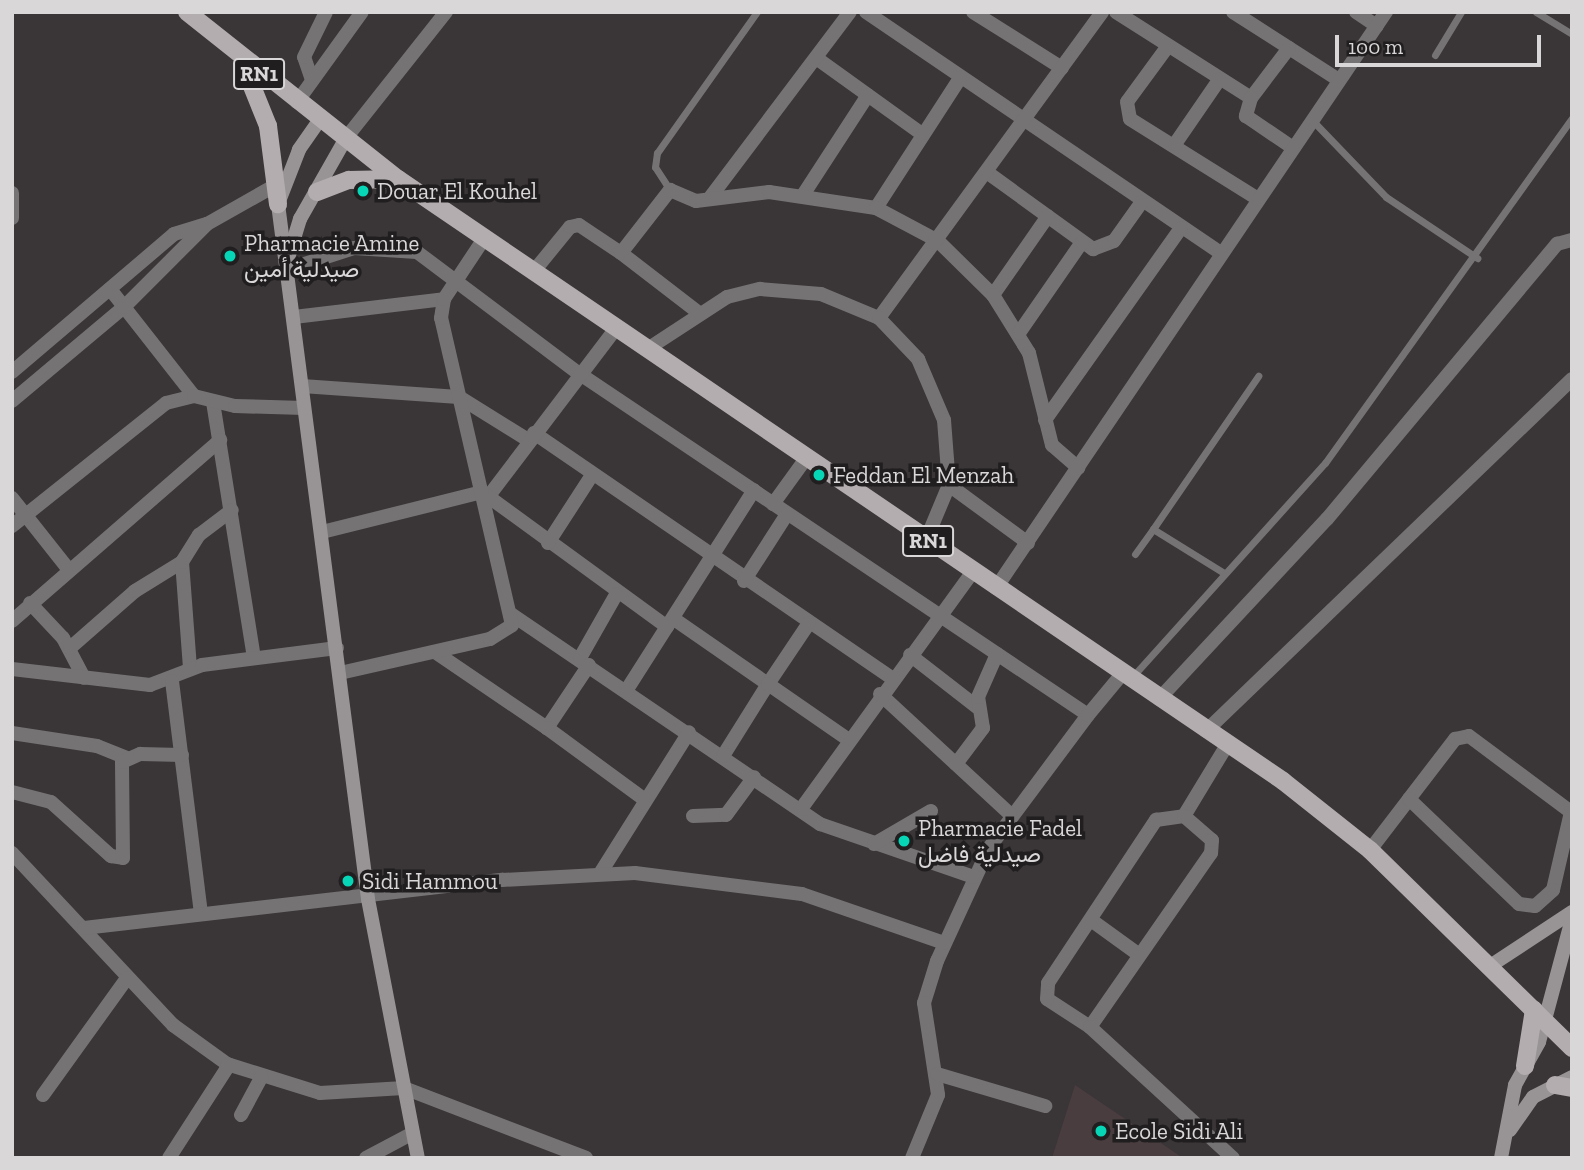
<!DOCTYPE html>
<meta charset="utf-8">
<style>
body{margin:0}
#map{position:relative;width:1584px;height:1170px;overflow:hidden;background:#3a3537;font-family:"Zilla Slab",Vazirmatn,serif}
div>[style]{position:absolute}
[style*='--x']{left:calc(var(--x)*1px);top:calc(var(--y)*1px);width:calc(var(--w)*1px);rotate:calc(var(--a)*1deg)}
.built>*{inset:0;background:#493d40}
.lane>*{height:7px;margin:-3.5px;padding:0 3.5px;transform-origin:3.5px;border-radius:3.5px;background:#757373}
.street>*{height:14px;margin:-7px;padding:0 7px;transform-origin:7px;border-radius:7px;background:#757373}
.secondary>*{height:14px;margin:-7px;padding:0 7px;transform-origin:7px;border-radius:7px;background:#989495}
.primary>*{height:18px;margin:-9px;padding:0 9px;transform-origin:9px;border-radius:9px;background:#b3adaf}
.dots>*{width:19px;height:19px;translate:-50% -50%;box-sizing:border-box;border:4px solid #201e1e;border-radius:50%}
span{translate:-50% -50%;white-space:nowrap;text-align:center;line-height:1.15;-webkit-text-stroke:7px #201e1e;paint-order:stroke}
.shield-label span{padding:2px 5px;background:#201e1e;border:2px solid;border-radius:5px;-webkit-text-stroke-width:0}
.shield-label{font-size:21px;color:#dad7d8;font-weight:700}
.poi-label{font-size:23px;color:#dad7d8}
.left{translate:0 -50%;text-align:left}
.frame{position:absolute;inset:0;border:14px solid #dad7d8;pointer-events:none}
.scale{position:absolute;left:1335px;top:35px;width:206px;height:32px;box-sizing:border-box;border:4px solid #dad7d8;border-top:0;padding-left:9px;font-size:21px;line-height:24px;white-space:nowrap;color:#dad7d8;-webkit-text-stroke:5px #201e1e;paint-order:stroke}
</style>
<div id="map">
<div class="built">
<i style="clip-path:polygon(1075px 1085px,1183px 1158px,1052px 1158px)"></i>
</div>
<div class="lane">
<i style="--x:1536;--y:12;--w:42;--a:31.4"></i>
<i style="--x:1435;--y:55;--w:50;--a:-58.8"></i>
<i style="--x:1312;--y:120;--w:107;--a:46.1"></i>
<i style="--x:1386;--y:197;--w:110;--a:33.8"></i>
<i style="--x:670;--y:190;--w:27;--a:-123"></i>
<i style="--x:655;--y:167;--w:14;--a:-82"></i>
<i style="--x:657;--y:153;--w:173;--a:-54.7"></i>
<i style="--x:1153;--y:529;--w:186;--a:-55.5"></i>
<i style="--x:1135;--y:554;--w:31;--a:-54"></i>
<i style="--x:1153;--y:529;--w:84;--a:31.8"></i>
<i style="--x:1133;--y:676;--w:287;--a:-48"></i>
<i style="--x:1325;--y:463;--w:424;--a:-54.4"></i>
</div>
<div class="street">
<i style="--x:866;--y:12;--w:429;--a:34.2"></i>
<i style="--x:973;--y:12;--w:105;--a:32.2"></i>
<i style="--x:1116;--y:12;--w:160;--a:32.5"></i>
<i style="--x:1233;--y:12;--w:126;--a:32.7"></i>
<i style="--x:1356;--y:12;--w:25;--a:34"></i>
<i style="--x:1168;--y:46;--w:69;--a:126.2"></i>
<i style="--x:1127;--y:102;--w:17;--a:80"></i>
<i style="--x:1130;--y:119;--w:151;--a:32"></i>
<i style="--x:1289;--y:48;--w:63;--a:127.2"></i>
<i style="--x:1251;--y:98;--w:19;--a:106"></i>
<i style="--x:1246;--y:116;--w:57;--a:34.2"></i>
<i style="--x:819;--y:60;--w:127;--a:35.7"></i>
<i style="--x:312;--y:80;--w:24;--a:-109"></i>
<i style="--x:304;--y:57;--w:50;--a:-63.9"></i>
<i style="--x:297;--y:102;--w:111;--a:-54.2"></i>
<i style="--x:346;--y:138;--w:161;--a:-51.6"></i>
<i style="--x:1175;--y:144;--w:78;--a:-55.5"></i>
<i style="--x:988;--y:173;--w:130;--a:35.9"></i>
<i style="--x:1093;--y:249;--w:22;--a:-21"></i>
<i style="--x:1114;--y:241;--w:47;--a:-54.6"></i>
<i style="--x:12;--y:193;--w:25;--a:90"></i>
<i style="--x:803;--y:195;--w:119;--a:-57"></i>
<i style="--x:709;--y:199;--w:234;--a:-53"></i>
<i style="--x:876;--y:208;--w:155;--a:-57.1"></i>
<i style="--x:289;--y:269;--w:68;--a:-17.9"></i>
<i style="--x:354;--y:248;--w:63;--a:3.6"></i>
<i style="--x:417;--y:252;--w:200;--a:36.9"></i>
<i style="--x:577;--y:372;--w:615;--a:33.87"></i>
<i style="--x:1088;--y:715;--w:166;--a:126.7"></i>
<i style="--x:989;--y:848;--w:124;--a:114.7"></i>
<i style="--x:937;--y:961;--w:44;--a:107.2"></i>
<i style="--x:924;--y:1003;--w:93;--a:81.3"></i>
<i style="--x:938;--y:1095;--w:68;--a:112.4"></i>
<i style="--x:534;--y:271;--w:57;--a:-50.7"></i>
<i style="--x:570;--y:227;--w:9;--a:-13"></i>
<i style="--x:579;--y:225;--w:50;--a:33.7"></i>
<i style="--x:110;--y:289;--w:136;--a:51.9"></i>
<i style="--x:993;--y:295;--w:96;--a:-55.2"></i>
<i style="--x:699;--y:313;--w:98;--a:-142.4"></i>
<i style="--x:621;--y:253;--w:80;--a:-52.1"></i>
<i style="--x:670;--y:190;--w:28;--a:23"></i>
<i style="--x:696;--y:201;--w:74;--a:-7"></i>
<i style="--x:769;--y:192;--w:108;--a:8.5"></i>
<i style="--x:876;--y:208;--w:70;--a:28"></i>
<i style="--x:938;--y:241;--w:77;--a:44.5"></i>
<i style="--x:993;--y:295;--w:68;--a:58.2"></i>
<i style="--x:1029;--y:353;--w:95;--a:76"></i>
<i style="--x:1052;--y:445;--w:35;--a:41"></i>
<i style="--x:294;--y:317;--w:151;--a:-6.8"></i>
<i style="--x:879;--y:318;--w:379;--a:-53.9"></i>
<i style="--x:1019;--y:333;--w:111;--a:-55.3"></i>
<i style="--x:649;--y:348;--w:93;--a:-33.2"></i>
<i style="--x:727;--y:297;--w:34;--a:-14"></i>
<i style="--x:760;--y:289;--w:61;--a:4.7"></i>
<i style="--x:821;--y:294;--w:63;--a:22.5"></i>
<i style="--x:879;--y:318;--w:57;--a:46.4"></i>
<i style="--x:918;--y:359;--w:66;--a:66.9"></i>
<i style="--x:944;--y:420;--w:65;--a:85.6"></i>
<i style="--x:949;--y:485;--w:60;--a:112.7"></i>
<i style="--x:12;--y:372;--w:213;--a:-40.4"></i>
<i style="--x:174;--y:234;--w:34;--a:-17"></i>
<i style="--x:207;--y:224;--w:79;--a:-29.5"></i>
<i style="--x:302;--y:386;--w:157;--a:4"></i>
<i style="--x:459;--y:397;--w:81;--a:31.9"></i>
<i style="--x:12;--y:401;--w:146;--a:-40"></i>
<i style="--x:124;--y:307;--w:117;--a:-45"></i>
<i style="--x:213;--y:402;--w:259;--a:80.9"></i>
<i style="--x:1045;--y:420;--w:235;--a:-54.7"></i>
<i style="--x:534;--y:433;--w:434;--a:34.4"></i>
<i style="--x:949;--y:485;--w:98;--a:36.3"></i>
<i style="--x:488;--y:497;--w:213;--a:-52.8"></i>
<i style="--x:12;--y:498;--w:92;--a:51.6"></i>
<i style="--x:773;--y:504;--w:58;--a:-54.1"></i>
<i style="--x:12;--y:526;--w:197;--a:-38.6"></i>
<i style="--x:166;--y:403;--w:29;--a:-14"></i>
<i style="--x:194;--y:396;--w:42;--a:13.7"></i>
<i style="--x:235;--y:406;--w:69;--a:1.7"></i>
<i style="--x:322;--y:532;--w:165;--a:-14"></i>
<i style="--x:482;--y:492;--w:229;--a:36.1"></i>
<i style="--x:548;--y:543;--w:81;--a:-57.1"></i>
<i style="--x:744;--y:581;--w:80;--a:-57.3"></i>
<i style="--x:996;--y:588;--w:696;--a:-55.9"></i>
<i style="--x:30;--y:603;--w:48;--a:46.7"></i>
<i style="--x:63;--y:638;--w:45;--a:62.3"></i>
<i style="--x:511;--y:614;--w:374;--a:34.2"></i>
<i style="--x:820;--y:824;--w:163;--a:19"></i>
<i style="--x:674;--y:619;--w:114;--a:34.7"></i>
<i style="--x:768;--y:684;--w:85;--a:122"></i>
<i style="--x:12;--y:621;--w:276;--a:-41"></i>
<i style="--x:809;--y:623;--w:73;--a:123.9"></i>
<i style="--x:768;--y:684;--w:98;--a:34.7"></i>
<i style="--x:70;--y:648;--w:86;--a:-41.2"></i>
<i style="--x:135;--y:591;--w:55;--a:-31.7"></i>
<i style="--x:435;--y:652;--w:135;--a:34.2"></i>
<i style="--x:910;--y:655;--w:85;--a:37.8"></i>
<i style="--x:580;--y:658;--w:73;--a:-60.3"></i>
<i style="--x:589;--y:665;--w:76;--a:123.7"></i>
<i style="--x:547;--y:728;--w:122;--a:36.3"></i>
<i style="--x:190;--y:668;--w:106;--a:-94.3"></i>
<i style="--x:182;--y:562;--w:32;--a:-58"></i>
<i style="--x:199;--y:535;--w:41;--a:-37.1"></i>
<i style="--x:12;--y:669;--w:139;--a:6.6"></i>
<i style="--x:150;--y:685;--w:56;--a:-21"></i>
<i style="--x:202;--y:665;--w:136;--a:-7.2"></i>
<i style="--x:340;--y:673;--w:154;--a:-12.8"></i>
<i style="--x:490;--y:639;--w:26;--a:-32"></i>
<i style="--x:512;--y:625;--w:315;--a:-103"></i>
<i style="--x:441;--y:318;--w:19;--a:-81"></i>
<i style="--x:444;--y:299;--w:74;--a:-56.5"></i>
<i style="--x:172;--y:681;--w:234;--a:82.9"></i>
<i style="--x:626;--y:691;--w:238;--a:-57.5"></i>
<i style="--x:880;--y:694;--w:177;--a:42.7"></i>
<i style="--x:1159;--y:699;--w:246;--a:-47"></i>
<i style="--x:1327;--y:519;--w:359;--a:-50.1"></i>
<i style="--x:1557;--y:244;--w:16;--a:-15"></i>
<i style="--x:1088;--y:715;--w:53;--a:-50.3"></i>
<i style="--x:1206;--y:731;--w:508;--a:-43.88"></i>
<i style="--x:12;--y:733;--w:86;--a:8.7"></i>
<i style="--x:97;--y:746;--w:31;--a:22"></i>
<i style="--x:956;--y:764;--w:45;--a:-53.1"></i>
<i style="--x:983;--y:728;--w:31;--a:-99"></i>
<i style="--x:978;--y:697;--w:47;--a:-66.2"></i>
<i style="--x:12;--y:792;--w:40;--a:14.4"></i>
<i style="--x:51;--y:802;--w:81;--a:42"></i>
<i style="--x:111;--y:856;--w:12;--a:9"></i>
<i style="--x:123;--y:858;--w:96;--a:-90.6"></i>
<i style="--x:122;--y:762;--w:20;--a:-24"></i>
<i style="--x:140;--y:754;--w:42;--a:1.4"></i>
<i style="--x:801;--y:809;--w:294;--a:-54.1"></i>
<i style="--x:693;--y:816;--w:33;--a:-2"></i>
<i style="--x:726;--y:815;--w:47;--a:-53.6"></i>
<i style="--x:1184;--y:816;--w:83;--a:-58.8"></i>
<i style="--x:874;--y:844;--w:66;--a:-30.1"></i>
<i style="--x:1370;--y:850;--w:64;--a:-52.6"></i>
<i style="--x:1409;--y:799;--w:76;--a:-52.5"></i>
<i style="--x:1455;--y:739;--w:14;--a:-12"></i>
<i style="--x:1469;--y:736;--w:127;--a:36.7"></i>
<i style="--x:1571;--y:812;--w:80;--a:103"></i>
<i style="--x:1553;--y:890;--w:24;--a:138"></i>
<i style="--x:1535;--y:906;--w:16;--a:-173"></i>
<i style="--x:1519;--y:904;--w:152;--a:-136.3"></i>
<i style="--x:12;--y:853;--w:236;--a:46.9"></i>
<i style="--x:173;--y:1025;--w:67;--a:35.8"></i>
<i style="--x:227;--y:1064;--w:97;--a:17.3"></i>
<i style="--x:320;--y:1093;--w:84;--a:-3.4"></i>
<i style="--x:404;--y:1088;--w:195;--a:21"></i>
<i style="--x:601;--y:872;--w:165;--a:-57.8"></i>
<i style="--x:1091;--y:920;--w:58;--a:35.9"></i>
<i style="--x:84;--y:928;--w:421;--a:-6.6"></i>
<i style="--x:502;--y:880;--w:133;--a:-3"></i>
<i style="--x:635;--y:873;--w:168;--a:7.2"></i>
<i style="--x:802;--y:894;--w:150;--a:19"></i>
<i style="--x:1090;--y:1027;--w:51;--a:-146.9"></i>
<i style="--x:1047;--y:999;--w:16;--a:-86"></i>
<i style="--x:1048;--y:983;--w:196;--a:-56.5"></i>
<i style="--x:1156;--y:820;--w:28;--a:-8"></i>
<i style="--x:1184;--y:816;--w:37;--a:41"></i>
<i style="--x:1212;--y:840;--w:13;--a:94"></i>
<i style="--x:1211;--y:853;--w:212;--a:124.8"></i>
<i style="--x:1090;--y:1027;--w:194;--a:42.5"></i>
<i style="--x:937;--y:1074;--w:113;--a:16.5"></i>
<i style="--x:43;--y:1095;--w:144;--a:-54.3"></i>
<i style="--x:241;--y:1115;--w:44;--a:-61.7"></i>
<i style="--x:169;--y:1158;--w:111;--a:-57.2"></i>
<i style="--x:366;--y:1158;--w:53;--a:-28"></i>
</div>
<div class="secondary">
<i style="--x:321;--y:118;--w:39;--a:125"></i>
<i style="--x:299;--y:150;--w:58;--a:111.3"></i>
<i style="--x:278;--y:204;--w:701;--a:82.62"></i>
<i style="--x:368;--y:899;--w:264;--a:79.1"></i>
<i style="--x:289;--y:255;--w:38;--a:-73"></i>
<i style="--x:300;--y:219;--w:93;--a:-60.4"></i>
<i style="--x:1490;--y:966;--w:98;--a:-33.4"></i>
<i style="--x:1510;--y:1130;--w:40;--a:-55.1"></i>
<i style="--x:1533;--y:1097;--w:44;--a:-27.1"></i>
<i style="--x:1501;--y:1158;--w:74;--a:-79.1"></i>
<i style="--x:1515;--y:1085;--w:49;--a:-60.8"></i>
<i style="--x:1539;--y:1042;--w:127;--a:-75"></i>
</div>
<div class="primary">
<i style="--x:187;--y:12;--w:269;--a:38.4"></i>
<i style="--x:398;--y:179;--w:1070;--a:34.22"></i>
<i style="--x:1283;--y:781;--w:111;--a:38.4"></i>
<i style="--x:1370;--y:850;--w:283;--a:44.4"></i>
<i style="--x:243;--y:64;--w:67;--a:68"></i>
<i style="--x:268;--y:126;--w:79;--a:82.7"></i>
<i style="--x:317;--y:192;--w:34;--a:-21"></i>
<i style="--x:349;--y:180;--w:49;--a:-1.2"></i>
<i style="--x:1525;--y:1066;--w:57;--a:-80.9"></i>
<i style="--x:1555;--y:1085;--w:17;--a:10"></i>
</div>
<div class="dots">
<i style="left:363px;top:191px;background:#06d5b6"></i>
<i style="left:230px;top:256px;background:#06d5b6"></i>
<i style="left:819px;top:475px;background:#06d5b6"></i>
<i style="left:904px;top:841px;background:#06d5b6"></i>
<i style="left:348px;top:881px;background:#06d5b6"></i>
<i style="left:1101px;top:1131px;background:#06d5b6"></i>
</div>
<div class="shield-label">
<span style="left:259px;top:74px">RN1</span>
<span style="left:928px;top:541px">RN1</span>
</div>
<div class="poi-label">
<span class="left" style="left:377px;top:191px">Douar El Kouhel</span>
<span class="left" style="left:244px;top:256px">Pharmacie Amine<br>صيدلية أمين</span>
<span class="left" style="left:833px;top:475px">Feddan El Menzah</span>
<span class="left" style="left:918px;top:841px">Pharmacie Fadel<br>صيدلية فاضل</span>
<span class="left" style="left:362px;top:881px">Sidi Hammou</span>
<span class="left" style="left:1115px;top:1131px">Ecole Sidi Ali</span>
</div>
<div class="frame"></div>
<div class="scale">100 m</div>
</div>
